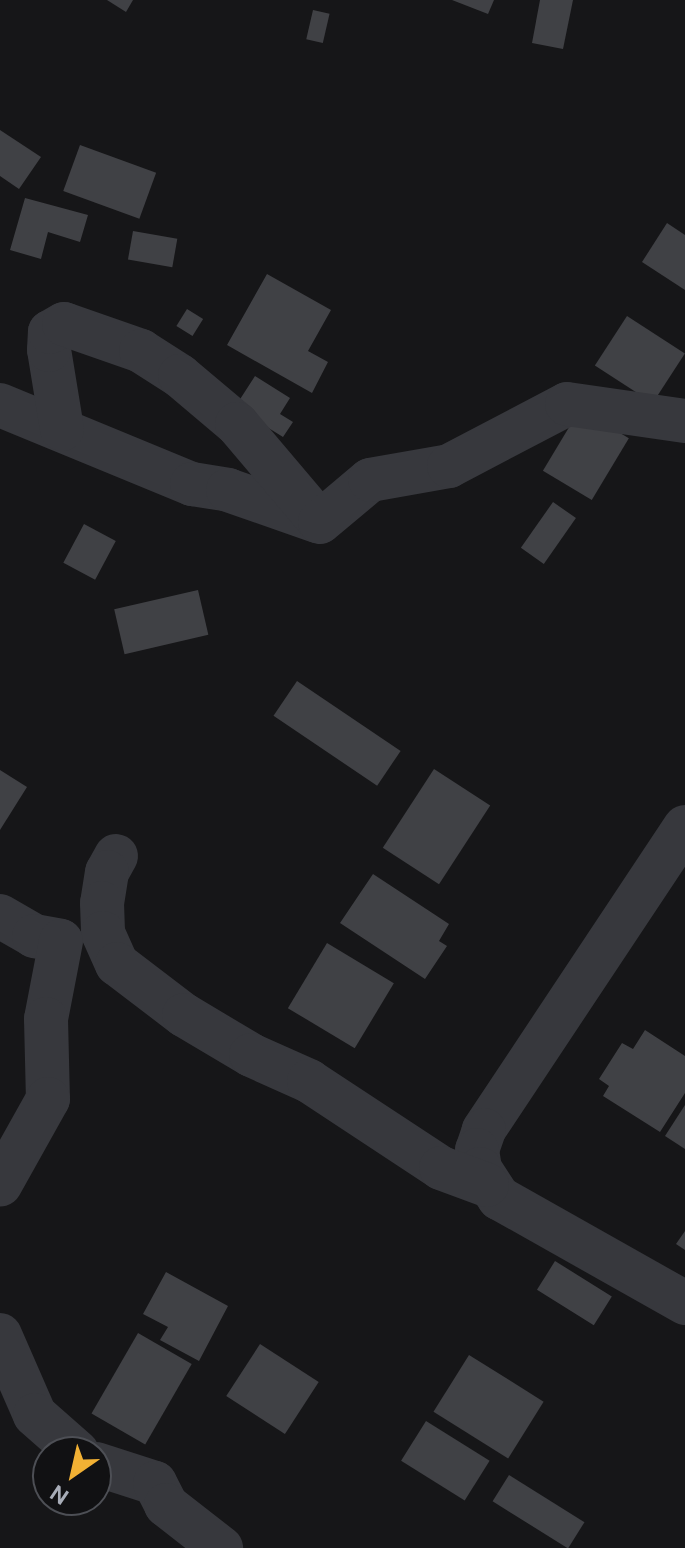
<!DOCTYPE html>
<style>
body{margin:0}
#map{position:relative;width:685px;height:1548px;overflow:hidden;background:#161618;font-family:"DM Sans",sans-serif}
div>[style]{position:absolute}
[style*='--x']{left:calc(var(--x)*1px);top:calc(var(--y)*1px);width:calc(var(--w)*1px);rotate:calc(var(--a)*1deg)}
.building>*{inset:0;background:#404145;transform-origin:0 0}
.minor>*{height:44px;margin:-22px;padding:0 22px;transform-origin:22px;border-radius:22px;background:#37383d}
span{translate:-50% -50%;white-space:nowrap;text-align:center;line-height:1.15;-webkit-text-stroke:8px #111113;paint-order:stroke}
.north{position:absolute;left:32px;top:1436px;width:80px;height:80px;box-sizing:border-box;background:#111113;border:2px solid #4d4f55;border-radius:50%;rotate:214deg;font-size:22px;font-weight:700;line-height:32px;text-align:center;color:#a8adb8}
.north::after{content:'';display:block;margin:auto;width:28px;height:36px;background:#f2b134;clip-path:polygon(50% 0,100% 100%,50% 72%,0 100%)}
</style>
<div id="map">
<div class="building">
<i style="clip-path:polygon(107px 0,133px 0,126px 12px)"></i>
<i style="clip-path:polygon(452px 0,494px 0,488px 14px)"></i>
<i style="clip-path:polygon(540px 0,573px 0,563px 49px,532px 43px)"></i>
<i style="left:313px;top:10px;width:17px;height:30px;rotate:13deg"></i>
<i style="clip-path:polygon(0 130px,41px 157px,19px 189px,0 176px)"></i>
<i style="left:80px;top:145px;width:81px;height:49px;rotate:20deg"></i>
<i style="clip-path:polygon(25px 198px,88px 215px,80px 242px,48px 232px,41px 259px,10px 250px)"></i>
<i style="clip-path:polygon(667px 223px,685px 235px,685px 290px,642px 262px)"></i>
<i style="left:133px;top:231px;width:45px;height:29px;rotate:10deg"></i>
<i style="clip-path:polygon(267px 274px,331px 310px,308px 351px,328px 362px,312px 393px,227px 345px)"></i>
<i style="left:187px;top:309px;width:19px;height:20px;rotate:32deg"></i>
<i style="left:627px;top:316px;width:69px;height:59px;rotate:33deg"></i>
<i style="clip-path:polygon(255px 376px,290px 398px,280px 414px,293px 422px,283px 437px,235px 407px)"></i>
<i style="left:580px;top:409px;width:57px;height:72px;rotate:31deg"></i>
<i style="left:553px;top:502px;width:28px;height:56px;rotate:35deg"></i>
<i style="left:84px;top:524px;width:36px;height:44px;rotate:28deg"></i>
<i style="left:198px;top:590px;width:46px;height:86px;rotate:77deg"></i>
<i style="left:297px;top:681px;width:125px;height:42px;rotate:34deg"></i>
<i style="left:434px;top:769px;width:67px;height:94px;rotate:33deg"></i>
<i style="clip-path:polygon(0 770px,27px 787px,0 830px)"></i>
<i style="clip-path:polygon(373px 874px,449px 924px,439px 941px,447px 946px,425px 979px,340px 923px)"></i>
<i style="left:327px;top:943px;width:78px;height:76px;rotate:31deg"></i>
<i style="clip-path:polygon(645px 1030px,685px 1056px,685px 1093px,660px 1132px,603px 1096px,609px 1086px,599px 1079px,622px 1043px,633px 1049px)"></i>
<i style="clip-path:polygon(685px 1105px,685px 1149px,665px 1136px)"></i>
<i style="clip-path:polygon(685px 1231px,685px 1250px,676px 1244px)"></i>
<i style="left:555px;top:1261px;width:67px;height:34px;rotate:32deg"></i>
<i style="clip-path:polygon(166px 1272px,228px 1306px,199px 1361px,160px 1340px,168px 1327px,143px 1314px)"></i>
<i style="left:138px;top:1333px;width:62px;height:93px;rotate:30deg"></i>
<i style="left:260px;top:1344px;width:70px;height:62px;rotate:33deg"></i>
<i style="left:469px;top:1355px;width:88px;height:67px;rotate:32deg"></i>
<i style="left:426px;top:1421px;width:75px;height:47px;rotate:32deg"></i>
<i style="left:509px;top:1475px;width:89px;height:31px;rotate:32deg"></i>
</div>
<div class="minor">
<i style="--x:0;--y:405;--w:208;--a:22.4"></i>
<i style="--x:192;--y:484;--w:36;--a:9"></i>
<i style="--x:228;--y:490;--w:94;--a:19.2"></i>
<i style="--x:62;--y:429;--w:80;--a:-99.3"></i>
<i style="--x:49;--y:350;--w:18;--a:-87"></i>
<i style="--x:50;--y:332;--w:16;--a:-30"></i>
<i style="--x:64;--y:324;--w:82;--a:19.3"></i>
<i style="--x:141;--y:351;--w:46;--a:32.7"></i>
<i style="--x:180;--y:376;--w:75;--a:40.1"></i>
<i style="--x:237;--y:424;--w:128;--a:49.7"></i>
<i style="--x:320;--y:522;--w:65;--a:-40"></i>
<i style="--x:370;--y:480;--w:80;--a:-10"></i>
<i style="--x:449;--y:466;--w:133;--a:-27.7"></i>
<i style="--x:567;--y:404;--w:119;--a:8.2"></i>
<i style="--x:685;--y:827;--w:364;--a:123.6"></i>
<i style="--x:484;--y:1130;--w:21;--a:109"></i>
<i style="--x:477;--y:1150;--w:19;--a:81"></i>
<i style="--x:480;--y:1169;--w:35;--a:57"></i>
<i style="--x:499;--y:1198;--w:214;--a:29.4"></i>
<i style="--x:116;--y:856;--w:18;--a:119"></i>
<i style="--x:107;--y:872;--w:31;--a:99"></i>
<i style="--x:102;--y:903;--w:30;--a:88"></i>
<i style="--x:103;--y:933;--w:34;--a:66"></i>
<i style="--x:117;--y:964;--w:84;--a:37.3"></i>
<i style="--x:184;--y:1015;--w:78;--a:30.8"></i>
<i style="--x:251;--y:1055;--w:64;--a:24.1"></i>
<i style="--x:309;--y:1081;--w:158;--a:33.4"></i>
<i style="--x:441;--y:1168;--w:49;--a:20.3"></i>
<i style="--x:0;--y:916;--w:39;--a:30"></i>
<i style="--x:34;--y:936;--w:27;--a:10"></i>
<i style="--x:61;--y:941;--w:79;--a:100.9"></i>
<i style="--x:46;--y:1019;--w:80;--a:88.6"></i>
<i style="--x:48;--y:1099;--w:98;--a:119.2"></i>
<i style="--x:0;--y:1335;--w:87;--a:66.4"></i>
<i style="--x:35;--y:1415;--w:56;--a:41.4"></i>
<i style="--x:96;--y:1464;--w:62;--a:17.9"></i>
<i style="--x:155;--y:1483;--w:25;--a:63"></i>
<i style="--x:166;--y:1505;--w:70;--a:38"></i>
</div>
<div class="north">N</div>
</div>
